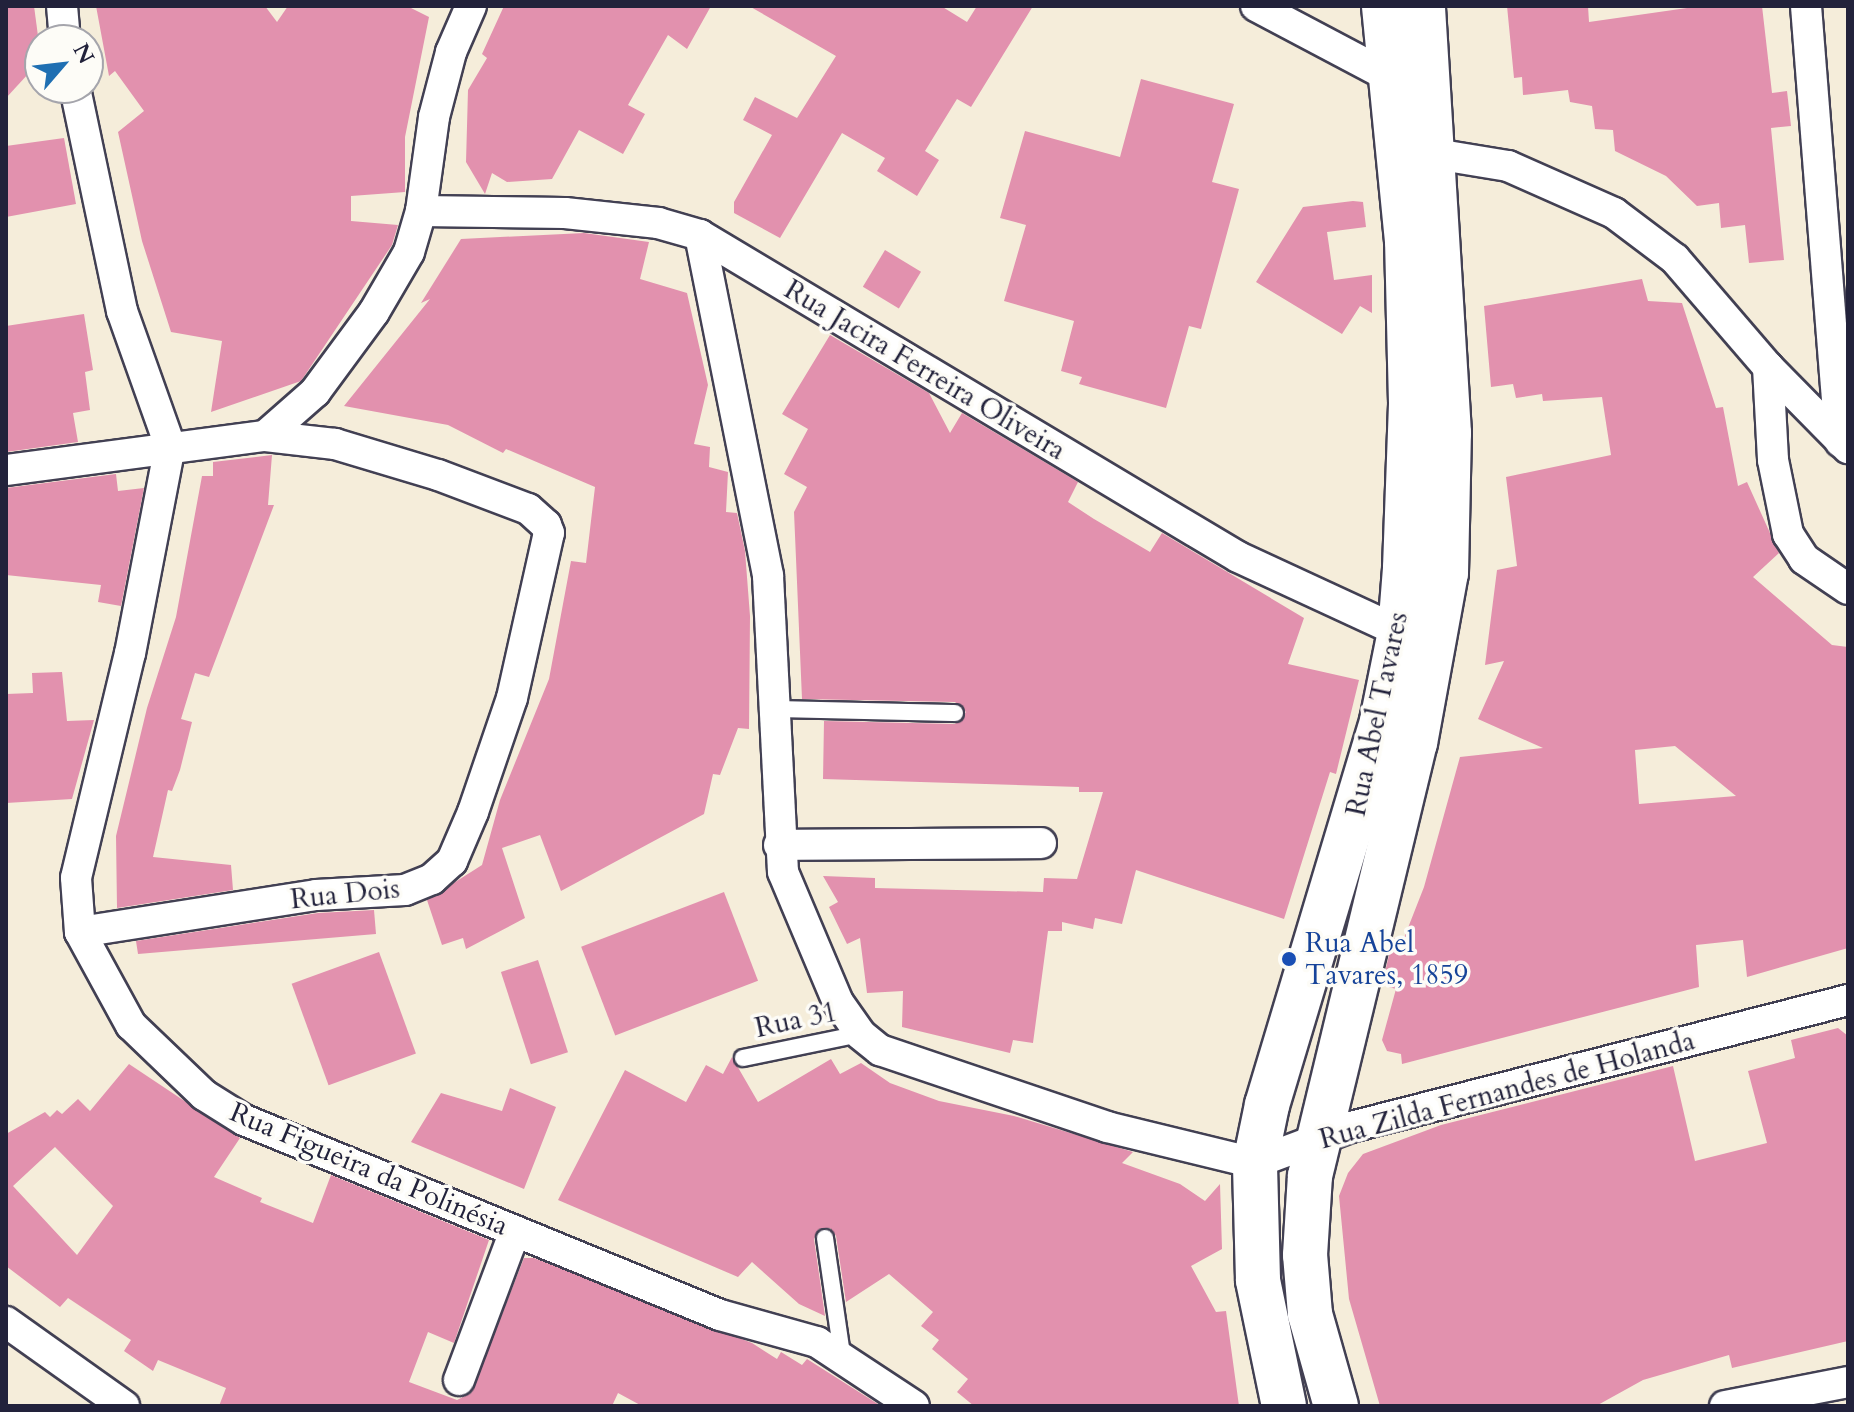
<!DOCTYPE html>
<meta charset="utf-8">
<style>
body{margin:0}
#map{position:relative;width:1854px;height:1412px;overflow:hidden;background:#f5edda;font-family:Cardo,serif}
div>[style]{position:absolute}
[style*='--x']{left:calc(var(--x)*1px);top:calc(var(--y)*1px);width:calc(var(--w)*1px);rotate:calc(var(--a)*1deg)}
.building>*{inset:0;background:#e291ae;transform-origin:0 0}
.roads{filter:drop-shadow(2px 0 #424053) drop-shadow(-2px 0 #424053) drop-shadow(0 2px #424053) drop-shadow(0 -2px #424053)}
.lane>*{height:16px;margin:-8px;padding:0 8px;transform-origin:8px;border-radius:8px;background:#fff}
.street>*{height:30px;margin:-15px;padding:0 15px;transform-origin:15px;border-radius:15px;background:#fff}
.secondary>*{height:44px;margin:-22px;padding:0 22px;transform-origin:22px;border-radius:22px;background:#fff}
.dots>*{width:22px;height:22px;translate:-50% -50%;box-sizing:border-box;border:4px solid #fdfcf7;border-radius:50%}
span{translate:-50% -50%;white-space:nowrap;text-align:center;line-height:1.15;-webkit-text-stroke:7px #fdfcf7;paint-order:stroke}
.street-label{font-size:28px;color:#22223b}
.transit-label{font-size:28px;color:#164399}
.left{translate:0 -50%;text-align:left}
.frame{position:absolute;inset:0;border:8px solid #22223b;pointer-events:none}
.north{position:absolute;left:24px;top:24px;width:80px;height:80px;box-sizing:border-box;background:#fdfcf7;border:2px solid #a5a5ac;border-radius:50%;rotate:62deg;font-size:22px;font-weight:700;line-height:32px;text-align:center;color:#22223b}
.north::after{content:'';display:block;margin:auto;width:28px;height:36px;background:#1f6fb2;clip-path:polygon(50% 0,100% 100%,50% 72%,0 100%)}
</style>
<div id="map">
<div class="building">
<i style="clip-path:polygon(6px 6px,34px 6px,40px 51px,40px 61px,6px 98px)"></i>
<i style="clip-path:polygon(96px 6px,265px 6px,277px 22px,288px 6px,407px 6px,429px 17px,405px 137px,405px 192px,351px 196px,351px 221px,398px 225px,392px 245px,301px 381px,211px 412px,222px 341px,171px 332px,142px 241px,118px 132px,144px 111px,115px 71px,109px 76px)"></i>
<i style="clip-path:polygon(504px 6px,711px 6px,687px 49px,668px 35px,628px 105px,645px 114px,623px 154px,579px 130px,552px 179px,507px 182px,492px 173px,485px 194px,466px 162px,468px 90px,487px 58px,482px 54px)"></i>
<i style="clip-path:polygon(749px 6px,941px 6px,967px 22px,977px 6px,1033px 6px,971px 107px,957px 99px,925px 151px,939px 160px,917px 196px,877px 171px,885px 158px,842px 133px,780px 238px,734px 213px,734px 202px,772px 135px,743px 120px,755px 97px,797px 118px,836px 56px)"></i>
<i style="clip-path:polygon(1507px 6px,1588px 6px,1589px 22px,1701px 6px,1762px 6px,1772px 93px,1787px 91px,1791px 126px,1771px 128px,1784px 260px,1749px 263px,1745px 225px,1721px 228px,1719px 203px,1697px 206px,1666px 176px,1615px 151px,1613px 130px,1595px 129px,1592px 106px,1570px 102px,1568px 90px,1523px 95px,1522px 77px,1514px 78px)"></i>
<i style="clip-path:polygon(1141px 79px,1234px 104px,1212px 182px,1239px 189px,1201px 329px,1189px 326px,1166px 408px,1079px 384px,1082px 377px,1061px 371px,1074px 321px,1004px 301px,1026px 225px,1000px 218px,1025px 131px,1120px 157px)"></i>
<i style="clip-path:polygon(64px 138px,76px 204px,6px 217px,6px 146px)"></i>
<i style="clip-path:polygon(1353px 201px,1363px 202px,1366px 227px,1327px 232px,1334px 280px,1372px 275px,1372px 313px,1360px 306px,1342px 334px,1256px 282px,1303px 207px)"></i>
<i style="clip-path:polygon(584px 233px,649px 242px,640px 279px,687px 293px,708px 385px,694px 444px,710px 447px,709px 467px,728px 472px,726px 512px,737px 513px,745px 551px,750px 616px,749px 729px,738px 728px,720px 775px,713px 774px,704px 814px,561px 891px,540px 835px,502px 848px,525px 918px,466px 949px,463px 938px,442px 945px,427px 900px,482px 865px,500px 800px,549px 679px,571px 561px,586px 563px,595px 487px,506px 449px,503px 453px,448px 425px,344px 406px,430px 299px,421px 303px,461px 239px)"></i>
<i style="left:885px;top:250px;width:42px;height:43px;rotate:31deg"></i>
<i style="clip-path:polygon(evenodd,1642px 279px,1648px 301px,1682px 303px,1716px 408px,1723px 407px,1738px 486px,1747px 482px,1779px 553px,1753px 577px,1832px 645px,1848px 647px,1848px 948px,1747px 977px,1743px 940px,1696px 945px,1699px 987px,1402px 1064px,1401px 1054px,1387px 1051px,1382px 1040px,1396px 989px,1382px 985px,1393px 938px,1404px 938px,1424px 887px,1460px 757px,1543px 748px,1478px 719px,1504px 661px,1485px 665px,1497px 570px,1517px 566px,1506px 477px,1611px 455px,1602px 397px,1543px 401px,1542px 394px,1516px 398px,1513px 384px,1491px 387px,1484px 306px,1642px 279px,1675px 746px,1736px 796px,1639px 804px,1635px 750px,1675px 746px)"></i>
<i style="clip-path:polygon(84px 314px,93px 370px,85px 372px,90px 410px,73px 413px,78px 442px,6px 452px,6px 326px)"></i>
<i style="clip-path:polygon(830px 335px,929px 393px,950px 433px,962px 413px,1078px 482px,1068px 502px,1094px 519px,1150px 552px,1162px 533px,1304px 618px,1288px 664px,1359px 680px,1336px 774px,1330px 772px,1284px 919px,1136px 870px,1122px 924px,1095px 918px,1093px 929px,1062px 922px,1062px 931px,1048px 931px,1033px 1043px,1013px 1040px,1010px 1053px,902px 1027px,903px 991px,867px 993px,860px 938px,847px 944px,829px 907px,838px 902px,823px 876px,875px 878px,875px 888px,1043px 892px,1044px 878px,1077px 879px,1103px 792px,1079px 792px,1079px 787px,823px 779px,824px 721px,955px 724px,966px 712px,955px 702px,802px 699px,794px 512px,807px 487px,784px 474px,808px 429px,782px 414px)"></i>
<i style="clip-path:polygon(272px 455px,268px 505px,274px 505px,209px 677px,195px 673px,181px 719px,192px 722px,180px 770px,172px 791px,168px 790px,153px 857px,231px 865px,233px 890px,117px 908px,116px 836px,147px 708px,176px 617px,202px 476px,213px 476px,213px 462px)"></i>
<i style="clip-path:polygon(116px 474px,118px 491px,144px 488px,121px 606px,98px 602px,101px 585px,6px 575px,6px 488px)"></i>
<i style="clip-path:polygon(62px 672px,67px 721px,94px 720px,72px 799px,6px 803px,6px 694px,33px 693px,32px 673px)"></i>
<i style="left:724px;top:892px;width:95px;height:153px;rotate:69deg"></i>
<i style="clip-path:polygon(374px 910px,376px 934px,138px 954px,136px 941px,318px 913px)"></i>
<i style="left:379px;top:952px;width:108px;height:93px;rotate:70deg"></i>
<i style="left:538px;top:960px;width:97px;height:39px;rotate:72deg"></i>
<i style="clip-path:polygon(1838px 1028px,1848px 1036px,1848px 1341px,1732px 1368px,1729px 1355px,1643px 1380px,1596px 1406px,1380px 1406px,1349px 1299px,1339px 1196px,1348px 1173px,1363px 1154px,1441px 1125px,1673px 1066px,1695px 1161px,1767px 1143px,1748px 1071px,1795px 1058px,1791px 1040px)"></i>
<i style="clip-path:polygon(732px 1057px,758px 1102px,831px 1059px,840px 1074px,861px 1063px,890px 1083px,939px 1101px,1014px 1116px,1133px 1152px,1122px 1163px,1180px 1184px,1205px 1201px,1220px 1184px,1222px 1249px,1191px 1266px,1216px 1312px,1226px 1311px,1239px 1406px,974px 1406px,957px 1392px,968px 1379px,932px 1349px,939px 1340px,921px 1326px,933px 1312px,889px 1274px,846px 1302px,836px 1236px,830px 1228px,819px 1229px,814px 1239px,825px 1316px,799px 1304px,752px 1262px,738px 1277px,558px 1200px,625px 1070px,686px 1102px,706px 1065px,723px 1074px)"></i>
<i style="clip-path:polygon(evenodd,129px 1064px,240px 1138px,214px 1177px,262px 1198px,260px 1202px,313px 1223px,331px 1175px,489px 1240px,454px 1343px,428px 1332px,409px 1382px,457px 1400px,471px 1393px,524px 1258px,534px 1258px,752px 1343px,777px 1359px,781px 1352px,802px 1365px,807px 1359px,881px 1406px,642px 1406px,618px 1393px,612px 1406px,219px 1406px,226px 1388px,158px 1360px,153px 1371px,124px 1351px,131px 1340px,68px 1298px,60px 1307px,6px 1266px,6px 1134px,45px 1112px,50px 1117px,57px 1110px,62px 1114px,78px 1099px,90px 1111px,129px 1064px,55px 1147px,113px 1206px,77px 1255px,13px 1186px,55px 1147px)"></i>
<i style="clip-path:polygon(510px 1088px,556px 1107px,524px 1189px,411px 1142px,441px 1093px,502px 1111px)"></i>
</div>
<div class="roads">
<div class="lane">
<i style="--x:774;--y:709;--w:181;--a:1.3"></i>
<i style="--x:743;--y:1058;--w:119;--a:-11.6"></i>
<i style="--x:825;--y:1238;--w:117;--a:81.7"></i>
</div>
<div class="street">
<i style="--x:62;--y:6;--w:34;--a:85"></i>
<i style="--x:1256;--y:6;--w:154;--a:27.9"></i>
<i style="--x:1806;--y:6;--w:437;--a:85.5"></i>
<i style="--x:75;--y:88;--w:228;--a:78.1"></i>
<i style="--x:122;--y:311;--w:143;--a:70.4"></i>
<i style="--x:1435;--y:154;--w:74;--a:9.3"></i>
<i style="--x:1508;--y:166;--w:116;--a:23.9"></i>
<i style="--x:1614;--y:213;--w:76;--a:37"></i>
<i style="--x:1675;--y:259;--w:143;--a:49.3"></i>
<i style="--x:1768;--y:367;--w:114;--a:45.4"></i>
<i style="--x:421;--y:211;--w:144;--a:0.8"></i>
<i style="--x:565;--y:213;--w:94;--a:6.1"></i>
<i style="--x:658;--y:223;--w:44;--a:15.9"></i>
<i style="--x:700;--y:235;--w:627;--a:30.9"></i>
<i style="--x:1238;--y:557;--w:179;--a:24.8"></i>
<i style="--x:700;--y:235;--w:348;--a:78.7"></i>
<i style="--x:768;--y:576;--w:296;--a:87.1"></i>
<i style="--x:783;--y:872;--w:141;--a:67.1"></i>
<i style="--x:838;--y:1002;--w:39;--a:55"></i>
<i style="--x:860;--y:1034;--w:26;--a:39"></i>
<i style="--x:880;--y:1050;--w:240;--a:18.7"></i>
<i style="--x:1107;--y:1127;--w:152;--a:13.7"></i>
<i style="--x:1255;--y:1163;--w:103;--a:-20.6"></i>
<i style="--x:1351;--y:1127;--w:513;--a:-14.33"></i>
<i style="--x:1768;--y:367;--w:93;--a:86.9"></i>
<i style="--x:1773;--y:460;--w:76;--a:78.5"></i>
<i style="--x:1788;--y:534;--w:30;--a:57"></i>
<i style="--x:1804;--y:559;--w:53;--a:34.3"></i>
<i style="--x:170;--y:446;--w:211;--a:100.9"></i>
<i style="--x:130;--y:653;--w:231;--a:103.5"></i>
<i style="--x:76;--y:878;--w:54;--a:85.8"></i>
<i style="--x:80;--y:932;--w:106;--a:61.3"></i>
<i style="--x:131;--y:1025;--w:101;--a:43.8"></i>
<i style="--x:204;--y:1095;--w:47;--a:32"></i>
<i style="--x:244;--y:1120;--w:514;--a:22.28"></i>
<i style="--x:720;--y:1315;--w:101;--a:15.6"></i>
<i style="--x:817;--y:1342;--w:116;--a:33.4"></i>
<i style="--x:6;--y:470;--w:261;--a:-7.5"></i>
<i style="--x:265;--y:436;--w:67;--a:-41.3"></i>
<i style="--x:315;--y:392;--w:99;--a:-53.6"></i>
<i style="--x:374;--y:312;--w:69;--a:-59.7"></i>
<i style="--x:409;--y:252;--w:43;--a:-73.7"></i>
<i style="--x:421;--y:211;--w:95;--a:-82.1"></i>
<i style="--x:434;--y:117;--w:67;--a:-75.3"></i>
<i style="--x:451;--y:52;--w:50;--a:-66.5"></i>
<i style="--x:779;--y:845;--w:262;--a:-0.4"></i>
<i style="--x:80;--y:932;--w:239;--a:-8.9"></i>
<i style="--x:316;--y:895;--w:89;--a:-3.2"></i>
<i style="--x:405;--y:890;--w:29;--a:-22"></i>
<i style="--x:432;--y:879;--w:27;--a:-42"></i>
<i style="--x:452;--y:861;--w:53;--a:-66.8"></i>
<i style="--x:473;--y:812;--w:120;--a:-71.1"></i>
<i style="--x:512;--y:698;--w:169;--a:-77.4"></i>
<i style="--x:549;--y:533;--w:9;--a:-111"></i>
<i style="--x:546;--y:525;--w:24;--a:-138"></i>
<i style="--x:528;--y:509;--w:96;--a:-159.3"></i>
<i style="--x:438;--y:475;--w:108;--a:-163.2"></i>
<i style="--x:335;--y:444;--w:70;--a:-173.5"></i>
<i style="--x:6;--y:1322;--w:145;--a:35.4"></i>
<i style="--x:459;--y:1380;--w:159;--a:-69.4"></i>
<i style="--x:1725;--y:1406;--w:125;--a:-11"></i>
</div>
<div class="secondary">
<i style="--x:1284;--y:1406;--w:129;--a:-101.7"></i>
<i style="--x:1258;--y:1280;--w:117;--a:-91.5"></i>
<i style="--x:1255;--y:1163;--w:59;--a:-78.3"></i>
<i style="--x:1267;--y:1105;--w:401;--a:-73.3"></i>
<i style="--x:1382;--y:721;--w:91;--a:-78.6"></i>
<i style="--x:1400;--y:632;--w:64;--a:-85.5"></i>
<i style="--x:1405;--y:568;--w:165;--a:-87.9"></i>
<i style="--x:1411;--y:403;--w:162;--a:-91.4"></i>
<i style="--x:1407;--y:241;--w:236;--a:-95.6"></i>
<i style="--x:1336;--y:1406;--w:96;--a:-105.8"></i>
<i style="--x:1310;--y:1314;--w:59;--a:-94.8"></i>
<i style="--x:1305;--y:1255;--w:79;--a:-86.4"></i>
<i style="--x:1310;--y:1176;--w:446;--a:-76.4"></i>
<i style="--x:1415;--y:743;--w:173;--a:-79.7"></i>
<i style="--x:1446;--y:573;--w:140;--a:-88.8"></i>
<i style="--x:1449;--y:433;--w:428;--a:-93.5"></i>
</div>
</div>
<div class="dots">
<i style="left:1289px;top:959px;background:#1a4fb4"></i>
</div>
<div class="street-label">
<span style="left:925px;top:370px;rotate:31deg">Rua Jacira Ferreira Oliveira</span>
<span style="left:1377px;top:714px;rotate:-78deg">Rua Abel Tavares</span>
<span style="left:345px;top:894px;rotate:-6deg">Rua Dois</span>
<span style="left:796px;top:1020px;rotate:-12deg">Rua 31</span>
<span style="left:1507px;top:1090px;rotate:-15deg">Rua Zilda Fernandes de Holanda</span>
<span style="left:369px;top:1169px;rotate:23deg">Rua Figueira da Polinésia</span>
</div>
<div class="transit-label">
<span class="left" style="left:1305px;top:959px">Rua Abel<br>Tavares, 1859</span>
</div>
<div class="frame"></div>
<div class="north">N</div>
</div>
